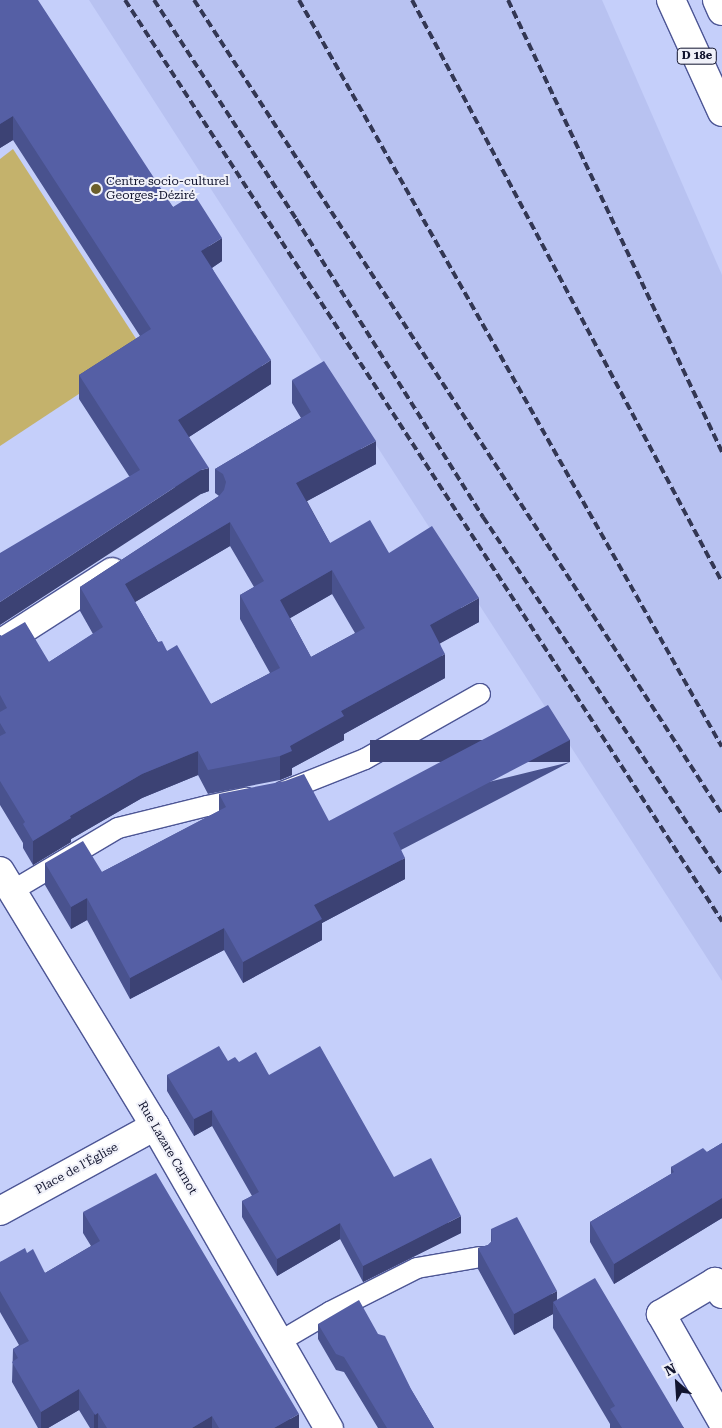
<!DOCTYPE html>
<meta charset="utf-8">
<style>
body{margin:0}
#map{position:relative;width:722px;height:1428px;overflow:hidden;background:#c5cffa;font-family:"Roboto Serif",serif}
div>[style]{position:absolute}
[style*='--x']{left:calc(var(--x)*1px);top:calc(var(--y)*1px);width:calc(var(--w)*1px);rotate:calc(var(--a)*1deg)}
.built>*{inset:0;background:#b8c2f1}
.green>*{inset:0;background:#c4b26c}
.roads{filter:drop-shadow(1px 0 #4d5695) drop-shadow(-1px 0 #4d5695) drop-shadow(0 1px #4d5695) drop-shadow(0 -1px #4d5695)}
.service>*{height:20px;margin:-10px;padding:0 10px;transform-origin:10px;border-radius:10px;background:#fff}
.minor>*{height:28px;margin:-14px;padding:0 14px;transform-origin:14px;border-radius:14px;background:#fff}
.tertiary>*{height:28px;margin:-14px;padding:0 14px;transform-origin:14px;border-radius:14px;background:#fff}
.primary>*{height:28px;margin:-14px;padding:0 14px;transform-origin:14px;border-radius:14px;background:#fff}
.rail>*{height:4px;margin-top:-2px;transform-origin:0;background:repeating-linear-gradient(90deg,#333754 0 8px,transparent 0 12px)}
.wall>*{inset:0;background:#49528e}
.shaded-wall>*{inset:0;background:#3c4274;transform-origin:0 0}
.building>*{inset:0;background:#555fa5}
.dots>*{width:14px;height:14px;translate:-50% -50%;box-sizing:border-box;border:2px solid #f0f1f9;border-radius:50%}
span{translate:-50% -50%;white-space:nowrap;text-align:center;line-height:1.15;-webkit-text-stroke:4px #f0f1f9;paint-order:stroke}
.shield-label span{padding:1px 4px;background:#f0f1f9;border:1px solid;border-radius:4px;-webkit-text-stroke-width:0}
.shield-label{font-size:11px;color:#11142e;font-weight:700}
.poi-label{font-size:12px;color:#11142e}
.left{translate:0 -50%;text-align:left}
.street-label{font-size:12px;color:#11142e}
.north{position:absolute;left:652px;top:1358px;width:50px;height:50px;-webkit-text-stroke:4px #f0f1f9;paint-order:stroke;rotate:334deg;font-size:14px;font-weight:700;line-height:20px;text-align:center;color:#11142e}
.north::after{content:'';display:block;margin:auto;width:18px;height:22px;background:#11142e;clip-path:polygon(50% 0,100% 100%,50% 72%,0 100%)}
</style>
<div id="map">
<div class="built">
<i style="clip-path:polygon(89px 0,602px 0,722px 275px,722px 981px)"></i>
</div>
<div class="green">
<i style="clip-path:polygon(13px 149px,144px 351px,0 446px,0 159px)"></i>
</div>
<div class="roads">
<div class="service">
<i style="--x:282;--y:792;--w:89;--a:-21.7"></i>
<i style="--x:365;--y:759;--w:132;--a:-29.5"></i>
<i style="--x:12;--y:891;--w:123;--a:-30.7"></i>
<i style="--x:118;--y:828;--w:92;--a:-13.9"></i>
<i style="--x:207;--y:806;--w:40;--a:-12"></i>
<i style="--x:279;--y:1342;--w:59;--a:-30.5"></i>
<i style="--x:330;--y:1312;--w:97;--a:-26.8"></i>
<i style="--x:417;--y:1268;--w:65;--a:-9.8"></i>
</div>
<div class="minor">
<i style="--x:0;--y:644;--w:133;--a:-32.7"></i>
<i style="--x:0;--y:1211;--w:177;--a:-28.7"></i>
<i style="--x:722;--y:1294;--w:14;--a:-120"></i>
<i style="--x:715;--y:1282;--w:63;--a:149.3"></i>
<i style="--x:661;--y:1314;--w:123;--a:60.3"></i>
</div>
<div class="tertiary">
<i style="--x:0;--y:871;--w:298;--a:58.7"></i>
<i style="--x:155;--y:1126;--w:349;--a:60.1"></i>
</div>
<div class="primary">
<i style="--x:671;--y:0;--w:123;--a:65.5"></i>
<i style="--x:717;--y:0;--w:12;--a:66"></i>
</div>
</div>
<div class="rail">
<i style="--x:125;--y:0;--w:1098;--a:57.05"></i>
<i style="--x:154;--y:0;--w:261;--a:57"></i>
<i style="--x:296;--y:219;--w:352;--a:57.9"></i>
<i style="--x:483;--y:517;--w:431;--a:56.3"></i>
<i style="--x:194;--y:0;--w:970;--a:57.03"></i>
<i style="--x:299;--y:0;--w:858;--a:60.48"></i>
<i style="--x:412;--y:0;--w:659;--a:61.96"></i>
<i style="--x:508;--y:0;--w:500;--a:64.66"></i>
</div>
<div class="wall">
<i style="clip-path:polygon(0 0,173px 207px,222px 261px,212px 268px,271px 384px,189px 437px,209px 491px,201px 494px,129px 476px,79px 399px,79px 375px,140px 336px,13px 140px,0 148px)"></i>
<i style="clip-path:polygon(evenodd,292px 380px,376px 464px,307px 501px,330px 543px,389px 553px,479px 622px,440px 643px,445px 678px,344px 734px,344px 740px,292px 768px,292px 775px,280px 780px,208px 794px,198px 775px,142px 798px,71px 839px,71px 842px,33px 865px,23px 848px,23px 843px,0 805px,0 635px,49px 662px,93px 634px,80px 611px,80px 587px,219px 496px,215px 493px,215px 469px,301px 418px,292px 403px,292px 380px,230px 546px,254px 587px,240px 595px,240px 619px,270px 673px,211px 704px,167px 651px,158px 642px,135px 602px,230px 546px,292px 380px,332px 594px,355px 633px,311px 657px,290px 618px,332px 594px)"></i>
<i style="clip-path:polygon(570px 762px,401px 850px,405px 879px,322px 923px,322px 940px,243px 983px,224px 950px,130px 999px,87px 920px,71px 929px,45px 885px,45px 863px,102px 872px,219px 811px,219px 794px,329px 821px)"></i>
<i style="clip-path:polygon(228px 1061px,239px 1062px,269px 1075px,461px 1233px,363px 1282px,340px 1239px,277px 1276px,242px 1217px,242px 1201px,252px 1196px,212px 1126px,194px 1136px,167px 1091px,167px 1075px)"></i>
<i style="clip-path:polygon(722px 1143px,722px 1218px,614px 1284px,590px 1242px,590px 1222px,671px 1174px,671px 1167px,707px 1152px)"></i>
<i style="clip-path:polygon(83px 1212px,299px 1428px,90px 1428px,79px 1410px,48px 1428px,38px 1428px,12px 1382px,13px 1349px,19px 1345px,0 1312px,0 1262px,27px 1253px,45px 1273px,91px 1246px,83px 1233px)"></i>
<i style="clip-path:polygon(491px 1229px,557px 1300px,684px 1428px,610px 1428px,610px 1424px,553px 1328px,553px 1314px,514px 1335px,478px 1269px,478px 1248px,488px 1245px,491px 1242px)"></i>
<i style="clip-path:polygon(318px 1324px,378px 1334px,434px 1428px,378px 1428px,344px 1372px,336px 1370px,318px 1339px)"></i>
</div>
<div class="shaded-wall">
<i style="clip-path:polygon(13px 116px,13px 140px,0 148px,0 124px)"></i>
<i style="clip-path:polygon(222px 238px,222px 261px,201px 275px,201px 251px)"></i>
<i style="clip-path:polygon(271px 360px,271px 384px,178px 444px,178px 420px)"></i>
<i style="clip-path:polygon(376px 441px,376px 464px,296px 507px,296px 483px)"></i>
<i style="clip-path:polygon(209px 468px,209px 491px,201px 494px,0 625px,0 602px,201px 470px)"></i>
<i style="clip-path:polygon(230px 522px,230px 546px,125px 608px,125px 584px)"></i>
<i style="clip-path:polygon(332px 570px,332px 594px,280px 624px,280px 600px)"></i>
<i style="clip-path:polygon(479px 598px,479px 622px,430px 649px,430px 625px)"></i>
<i style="clip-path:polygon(445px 654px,445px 678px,344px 734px,344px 740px,292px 768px,292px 775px,280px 780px,280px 756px,290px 746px,341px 711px)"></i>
<i style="left:570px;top:740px;width:22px;height:200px;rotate:90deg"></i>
<i style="clip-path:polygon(198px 751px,198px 775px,142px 798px,71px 839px,71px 842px,33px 865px,33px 841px,70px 816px,142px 774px)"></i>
<i style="clip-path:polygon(405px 858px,405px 879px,322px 923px,322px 940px,243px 983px,243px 962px,314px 905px)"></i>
<i style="clip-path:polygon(87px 898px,87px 920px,71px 929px,71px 907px)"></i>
<i style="clip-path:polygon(224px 928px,224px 950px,130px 999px,130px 978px)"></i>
<i style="clip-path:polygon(212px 1110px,212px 1126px,194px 1136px,194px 1119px)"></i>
<i style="clip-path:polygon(722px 1198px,722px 1218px,614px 1284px,614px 1264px)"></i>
<i style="clip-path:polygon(461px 1216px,461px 1233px,363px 1282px,363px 1266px)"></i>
<i style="clip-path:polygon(340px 1223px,340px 1239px,277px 1276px,277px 1259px)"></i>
<i style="clip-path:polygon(557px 1291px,557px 1309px,553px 1302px,553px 1314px,514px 1335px,514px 1314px)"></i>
<i style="clip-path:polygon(79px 1389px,79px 1410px,48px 1428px,41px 1428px,41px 1412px)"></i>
<i style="left:98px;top:1413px;width:15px;height:4px;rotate:90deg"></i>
<i style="clip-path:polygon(299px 1414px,299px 1428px,274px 1428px)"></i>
<i style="clip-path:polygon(212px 1416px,212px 1428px,192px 1428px)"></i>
</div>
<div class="building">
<i style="clip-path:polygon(0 0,38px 0,173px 207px,194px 194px,222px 238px,201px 251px,271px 360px,178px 420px,209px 468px,201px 470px,0 602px,0 553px,140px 470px,79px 375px,151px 329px,13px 116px,0 124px)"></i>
<i style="clip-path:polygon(evenodd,324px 361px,376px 441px,296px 483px,330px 543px,370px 520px,389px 553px,432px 526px,479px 598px,430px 625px,445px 654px,341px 711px,344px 716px,290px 746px,292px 751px,280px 756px,208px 770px,198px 751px,142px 774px,70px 816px,71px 818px,33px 841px,23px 824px,25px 822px,0 781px,0 736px,6px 733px,0 723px,0 712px,7px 708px,0 695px,0 635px,1px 636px,25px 622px,49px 662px,103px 627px,80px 587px,219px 496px,224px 490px,226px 482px,223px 474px,215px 469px,311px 412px,292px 380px,324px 361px,230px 522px,264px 581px,240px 595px,280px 668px,211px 704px,177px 645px,167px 651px,162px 641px,158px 642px,125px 584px,230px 522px,324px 361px,332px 570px,365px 628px,311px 657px,280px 600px,332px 570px)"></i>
<i style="clip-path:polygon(548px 705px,570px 740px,393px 833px,405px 858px,314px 905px,322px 919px,243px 962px,224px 928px,130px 978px,87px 898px,71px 907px,45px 863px,83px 841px,102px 872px,226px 807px,219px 794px,285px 781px,304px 774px,329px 821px)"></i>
<i style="clip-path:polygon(219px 1046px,228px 1061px,235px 1057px,239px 1062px,256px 1052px,269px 1075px,320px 1046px,394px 1177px,431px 1158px,461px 1216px,363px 1266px,340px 1223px,277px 1259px,242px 1201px,259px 1192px,212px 1110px,194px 1119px,167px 1075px)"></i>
<i style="clip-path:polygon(722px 1143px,722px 1198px,614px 1264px,590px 1222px,674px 1172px,671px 1167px,703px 1148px,707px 1152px)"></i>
<i style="clip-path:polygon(156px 1173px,299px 1414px,274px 1428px,219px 1428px,212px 1416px,192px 1428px,107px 1428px,98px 1413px,95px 1415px,79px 1389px,41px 1412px,12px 1362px,18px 1358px,13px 1349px,29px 1341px,0 1291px,0 1262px,25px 1248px,27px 1253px,33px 1249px,45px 1273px,100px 1241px,83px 1212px)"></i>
<i style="clip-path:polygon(517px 1217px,557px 1291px,514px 1314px,478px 1248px,488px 1245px,492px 1241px,491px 1229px)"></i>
<i style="clip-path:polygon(595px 1278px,684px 1428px,622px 1428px,610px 1409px,615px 1406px,553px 1302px)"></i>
<i style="clip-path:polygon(359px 1300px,378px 1334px,385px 1336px,411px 1389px,434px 1428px,387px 1428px,344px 1357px,336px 1354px,318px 1324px)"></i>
</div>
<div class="dots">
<i style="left:96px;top:189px;background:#6b5e2b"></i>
</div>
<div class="shield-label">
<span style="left:697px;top:56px">D 18e</span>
</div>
<div class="poi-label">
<span class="left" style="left:106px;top:189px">Centre socio-culturel<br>Georges-Déziré</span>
</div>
<div class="street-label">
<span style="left:167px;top:1148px;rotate:60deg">Rue Lazare Carnot</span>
<span style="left:77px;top:1169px;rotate:-29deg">Place de l'Église</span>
</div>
<div class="north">N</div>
</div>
